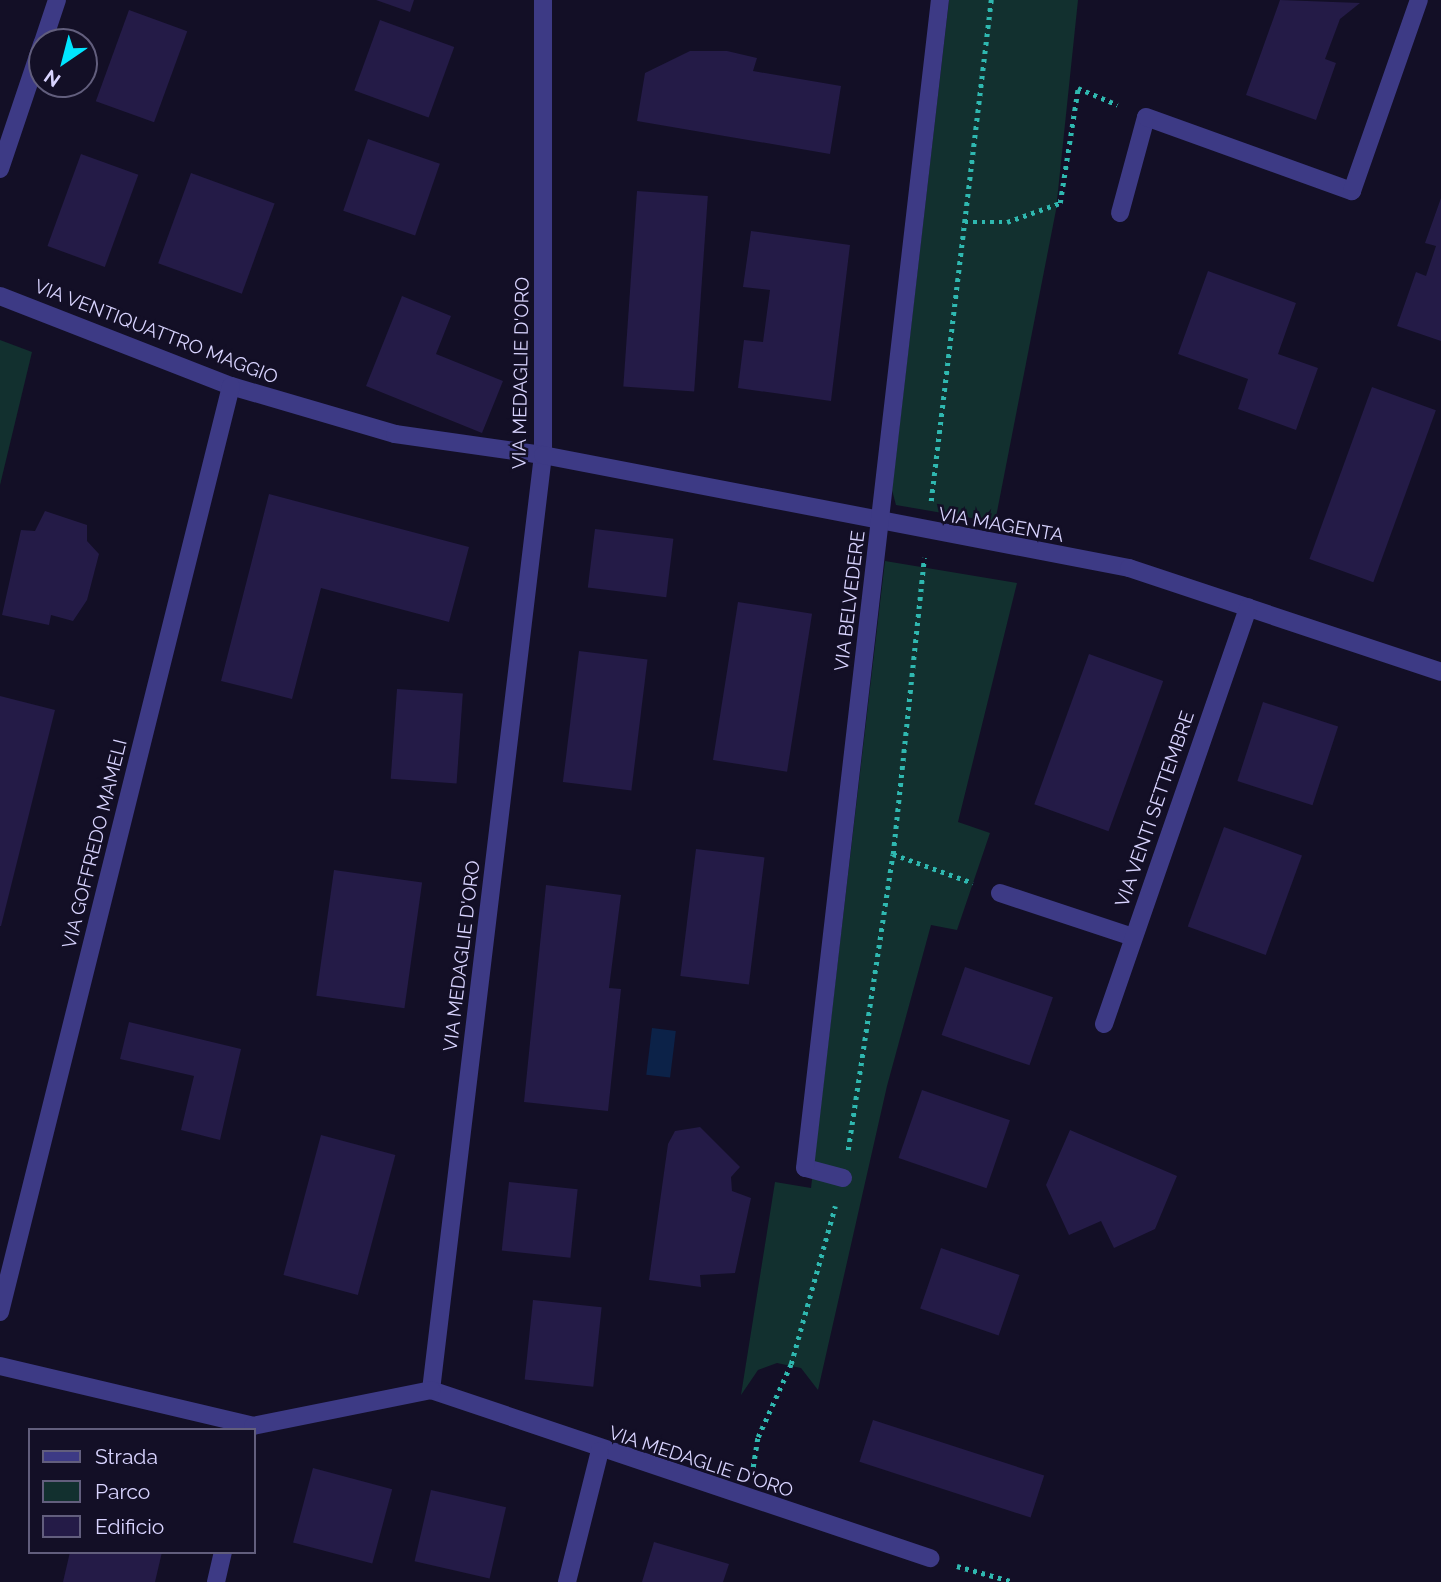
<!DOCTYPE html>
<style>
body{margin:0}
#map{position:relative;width:1441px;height:1582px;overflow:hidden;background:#130f26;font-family:Raleway,sans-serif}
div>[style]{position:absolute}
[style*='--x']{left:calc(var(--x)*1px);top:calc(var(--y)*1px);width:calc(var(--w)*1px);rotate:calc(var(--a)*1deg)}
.green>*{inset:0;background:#12302f}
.water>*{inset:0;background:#0c2248;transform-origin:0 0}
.building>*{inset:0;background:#241b47;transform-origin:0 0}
.path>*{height:4.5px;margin-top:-2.25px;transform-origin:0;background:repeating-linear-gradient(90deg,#2fb8b0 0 3.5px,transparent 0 8.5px)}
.lane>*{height:18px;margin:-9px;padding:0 9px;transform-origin:9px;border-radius:9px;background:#3d3a85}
.street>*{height:18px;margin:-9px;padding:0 9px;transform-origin:9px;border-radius:9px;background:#3d3a85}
span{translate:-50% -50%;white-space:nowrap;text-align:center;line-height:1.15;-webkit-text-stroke:5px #130f26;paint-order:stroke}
.street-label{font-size:19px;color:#d9d4ff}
.legend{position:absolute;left:28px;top:1428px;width:228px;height:126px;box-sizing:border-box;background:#130f26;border:2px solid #625e7d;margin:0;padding:9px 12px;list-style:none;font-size:21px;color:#d9d4ff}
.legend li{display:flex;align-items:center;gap:14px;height:35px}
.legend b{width:35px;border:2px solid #625e7d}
.north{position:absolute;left:28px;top:28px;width:70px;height:70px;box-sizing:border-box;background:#130f26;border:2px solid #625e7d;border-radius:50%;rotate:215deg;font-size:19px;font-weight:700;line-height:28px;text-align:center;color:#d9d4ff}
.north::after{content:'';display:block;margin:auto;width:24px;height:32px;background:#00e5ff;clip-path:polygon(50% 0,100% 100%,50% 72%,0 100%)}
</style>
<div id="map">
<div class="green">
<i style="clip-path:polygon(949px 0,1078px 0,1056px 210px,995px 522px,896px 505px,892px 490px)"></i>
<i style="clip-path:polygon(0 340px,32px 352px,0 485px)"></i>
<i style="clip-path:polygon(885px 561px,1017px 583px,958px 822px,990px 833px,957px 930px,931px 925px,887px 1086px,818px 1390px,801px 1368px,777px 1363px,758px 1370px,741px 1395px,775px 1182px,811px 1188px)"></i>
</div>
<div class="water">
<i style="left:652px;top:1028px;width:24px;height:47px;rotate:7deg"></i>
</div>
<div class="building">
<i style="clip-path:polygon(376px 0,414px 0,410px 12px)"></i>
<i style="clip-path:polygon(1280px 0,1360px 3px,1340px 19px,1325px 59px,1336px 63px,1316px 120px,1246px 95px)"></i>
<i style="left:129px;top:10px;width:62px;height:97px;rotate:20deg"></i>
<i style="left:380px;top:20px;width:79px;height:75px;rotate:20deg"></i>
<i style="clip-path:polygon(690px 51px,727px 51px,757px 58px,753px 71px,841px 86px,830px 154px,637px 121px,645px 73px)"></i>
<i style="left:368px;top:139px;width:76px;height:76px;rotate:19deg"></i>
<i style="left:81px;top:154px;width:61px;height:98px;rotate:20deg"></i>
<i style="left:191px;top:173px;width:89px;height:96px;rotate:20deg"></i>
<i style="left:637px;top:191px;width:71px;height:196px;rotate:4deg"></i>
<i style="clip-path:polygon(1441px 198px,1441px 341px,1397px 326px,1416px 272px,1426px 276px,1436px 246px,1425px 243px)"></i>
<i style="clip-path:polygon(751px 231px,850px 245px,831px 401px,738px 388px,744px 340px,763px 342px,770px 290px,743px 287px)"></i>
<i style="clip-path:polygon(1208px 271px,1296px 303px,1278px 354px,1318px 368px,1296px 430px,1238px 409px,1248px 379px,1178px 354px)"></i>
<i style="clip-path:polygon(402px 296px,451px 316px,436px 354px,503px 381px,482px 433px,366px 386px)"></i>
<i style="left:1372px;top:387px;width:68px;height:183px;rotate:20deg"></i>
<i style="clip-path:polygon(269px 494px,469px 547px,449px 622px,321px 588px,292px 699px,221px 681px)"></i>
<i style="clip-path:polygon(45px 511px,87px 525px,87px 541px,99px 554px,87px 600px,73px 621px,51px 615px,49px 625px,2px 615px,21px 530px,35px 531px)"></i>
<i style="left:595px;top:529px;width:79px;height:59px;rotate:7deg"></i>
<i style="left:738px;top:602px;width:75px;height:160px;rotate:9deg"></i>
<i style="left:579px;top:651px;width:69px;height:132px;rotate:7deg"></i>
<i style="left:1089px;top:654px;width:79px;height:160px;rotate:20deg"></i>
<i style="left:397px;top:689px;width:66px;height:90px;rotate:4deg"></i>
<i style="clip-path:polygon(0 696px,55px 710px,1px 926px,0 926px)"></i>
<i style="left:1263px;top:702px;width:79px;height:83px;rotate:18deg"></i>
<i style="left:1224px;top:827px;width:83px;height:106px;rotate:20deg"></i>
<i style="left:696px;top:849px;width:69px;height:128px;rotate:7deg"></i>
<i style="left:334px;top:870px;width:89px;height:127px;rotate:8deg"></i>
<i style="clip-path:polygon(546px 885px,621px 895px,609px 988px,621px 989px,608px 1111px,524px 1102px)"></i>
<i style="left:965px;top:967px;width:93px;height:72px;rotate:19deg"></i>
<i style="clip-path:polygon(129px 1022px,241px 1049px,220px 1140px,181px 1130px,194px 1076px,120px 1059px)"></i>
<i style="left:922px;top:1090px;width:93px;height:72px;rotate:19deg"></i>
<i style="clip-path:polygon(700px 1127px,740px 1167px,731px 1177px,732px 1191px,751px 1198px,735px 1273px,700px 1275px,701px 1287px,649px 1280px,668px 1144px,675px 1131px)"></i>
<i style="clip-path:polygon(1070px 1130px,1177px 1176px,1155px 1229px,1114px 1248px,1101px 1221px,1069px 1235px,1046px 1185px)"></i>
<i style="left:321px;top:1135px;width:77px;height:145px;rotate:15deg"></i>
<i style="left:509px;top:1182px;width:69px;height:69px;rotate:6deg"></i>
<i style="left:941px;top:1248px;width:83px;height:64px;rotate:19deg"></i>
<i style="left:533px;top:1300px;width:69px;height:80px;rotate:6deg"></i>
<i style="left:873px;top:1420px;width:180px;height:44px;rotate:18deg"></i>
<i style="left:313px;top:1468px;width:82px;height:77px;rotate:15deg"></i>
<i style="left:431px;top:1490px;width:77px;height:73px;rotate:13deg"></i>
<i style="clip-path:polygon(654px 1542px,729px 1564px,723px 1582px,642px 1582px)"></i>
<i style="clip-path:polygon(70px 1552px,162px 1552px,155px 1582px,63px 1582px)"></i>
</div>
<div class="path">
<i style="--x:965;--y:222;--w:42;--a:0"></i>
<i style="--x:1007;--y:222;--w:56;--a:-19.7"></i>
<i style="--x:1060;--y:203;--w:116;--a:-81.1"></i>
<i style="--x:1078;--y:88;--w:43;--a:23"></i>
<i style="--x:931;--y:501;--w:505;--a:-83.17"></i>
<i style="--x:893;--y:854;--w:85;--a:19.9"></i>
<i style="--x:848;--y:1150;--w:299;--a:-81.4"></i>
<i style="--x:893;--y:854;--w:298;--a:-84"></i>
<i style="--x:753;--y:1467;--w:30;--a:-81"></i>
<i style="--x:758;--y:1437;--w:80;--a:-65.7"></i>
<i style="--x:791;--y:1364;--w:164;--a:-74.4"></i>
<i style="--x:957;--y:1566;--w:59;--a:15.7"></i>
</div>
<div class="lane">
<i style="--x:1000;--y:893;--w:140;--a:18.3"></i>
</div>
<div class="street">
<i style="--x:543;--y:0;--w:455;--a:90"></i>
<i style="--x:543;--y:455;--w:942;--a:96.83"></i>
<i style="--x:431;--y:1390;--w:527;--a:18.61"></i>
<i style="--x:43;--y:42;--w:44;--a:-71.6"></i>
<i style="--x:0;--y:169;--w:132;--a:-71.4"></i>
<i style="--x:1120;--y:213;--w:99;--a:-74.8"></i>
<i style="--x:1146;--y:117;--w:219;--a:19.8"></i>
<i style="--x:1352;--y:191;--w:202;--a:-70.7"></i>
<i style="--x:0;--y:296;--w:248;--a:21.3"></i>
<i style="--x:231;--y:386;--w:171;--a:16.3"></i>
<i style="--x:395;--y:434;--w:149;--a:8.1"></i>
<i style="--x:543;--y:455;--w:597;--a:10.91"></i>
<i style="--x:1129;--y:568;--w:329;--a:18.4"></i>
<i style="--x:1104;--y:1024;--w:441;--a:-70.9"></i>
<i style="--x:843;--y:1178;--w:39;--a:-165"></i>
<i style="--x:805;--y:1168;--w:1176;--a:-83.41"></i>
<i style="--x:0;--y:1312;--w:954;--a:-75.99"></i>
<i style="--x:0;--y:1366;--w:260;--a:13.3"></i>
<i style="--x:253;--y:1426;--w:182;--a:-11.4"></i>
<i style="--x:216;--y:1582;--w:31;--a:-77"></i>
<i style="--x:567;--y:1582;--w:135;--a:-75.9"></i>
</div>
<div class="street-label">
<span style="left:156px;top:332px;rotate:21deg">VIA VENTIQUATTRO MAGGIO</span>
<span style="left:521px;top:373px;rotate:-89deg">VIA MEDAGLIE D'ORO</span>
<span style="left:1001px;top:525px;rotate:10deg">VIA MAGENTA</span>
<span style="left:850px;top:601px;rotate:-83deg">VIA BELVEDERE</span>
<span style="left:1155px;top:809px;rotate:-71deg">VIA VENTI SETTEMBRE</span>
<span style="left:95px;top:844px;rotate:-76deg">VIA GOFFREDO MAMELI</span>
<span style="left:462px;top:956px;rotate:-83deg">VIA MEDAGLIE D'ORO</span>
<span style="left:701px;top:1462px;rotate:18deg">VIA MEDAGLIE D'ORO</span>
</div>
<ul class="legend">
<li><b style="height:9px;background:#3d3a85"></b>Strada</li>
<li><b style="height:19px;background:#12302f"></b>Parco</li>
<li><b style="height:19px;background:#241b47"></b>Edificio</li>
</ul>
<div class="north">N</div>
</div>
